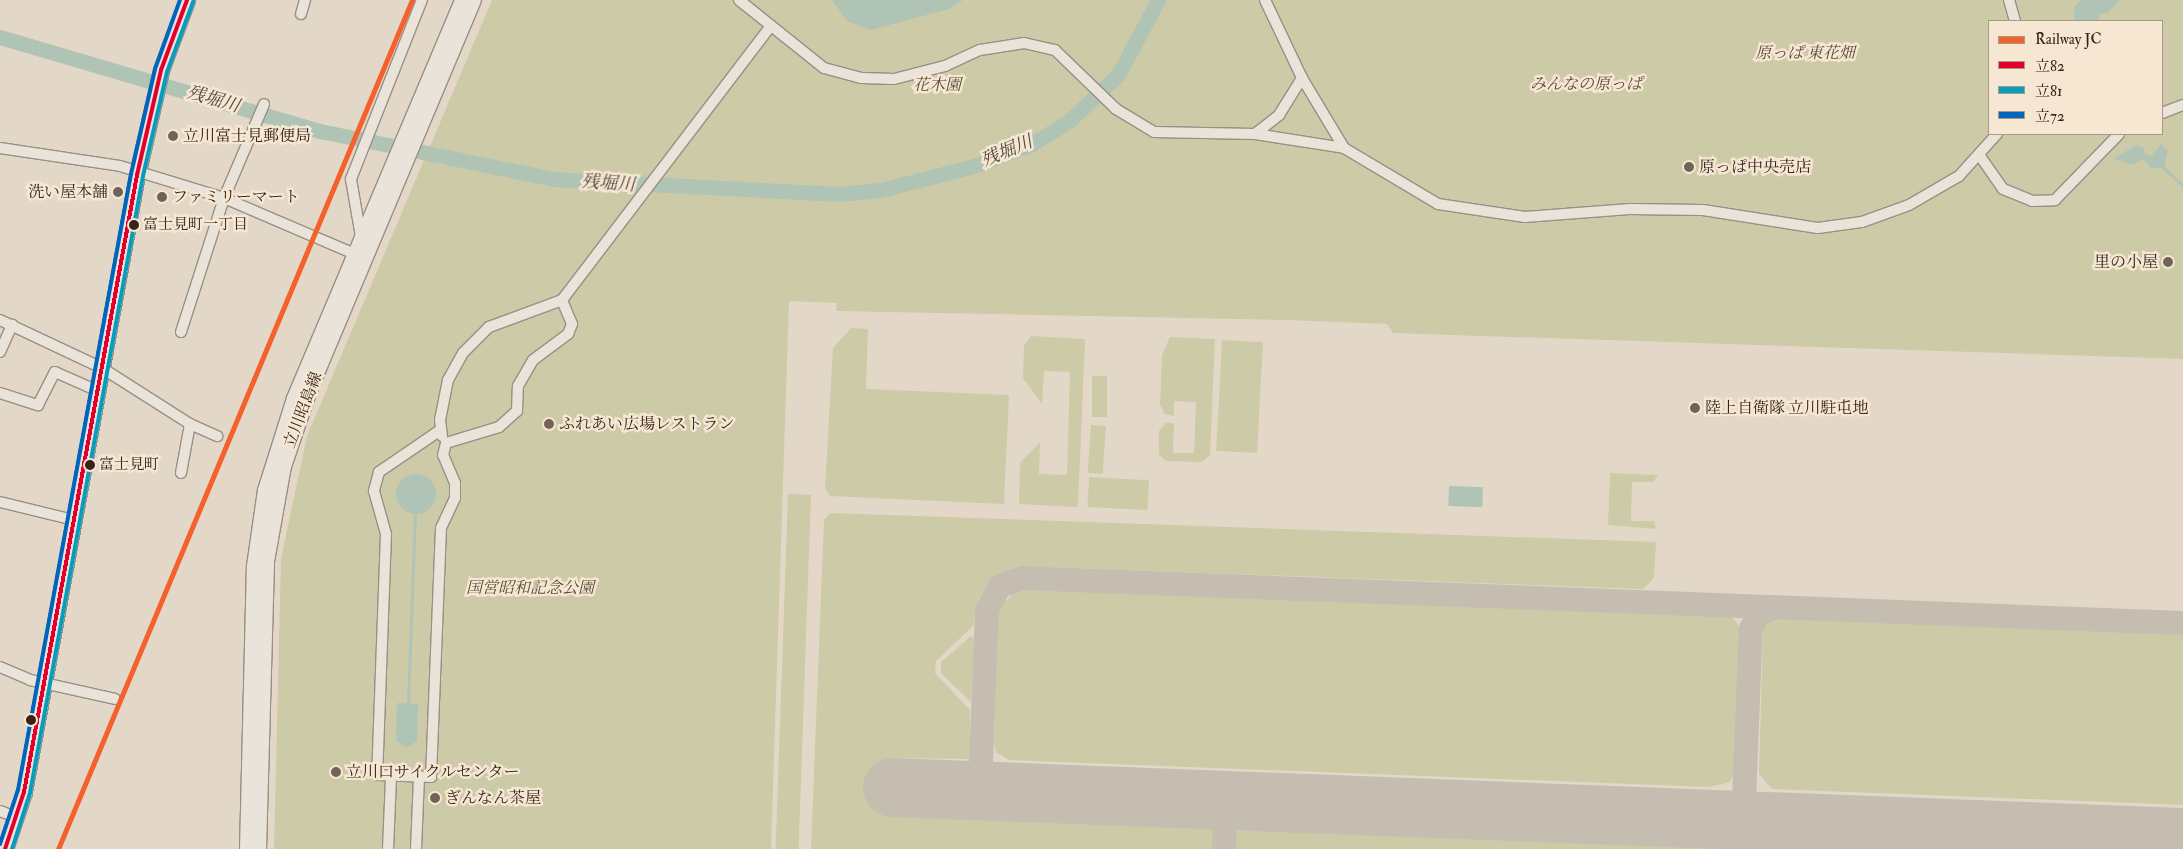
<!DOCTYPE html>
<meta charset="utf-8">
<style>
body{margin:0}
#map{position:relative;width:2183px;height:849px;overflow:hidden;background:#e3d8c7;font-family:"IM FELL Double Pica","Noto Serif JP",serif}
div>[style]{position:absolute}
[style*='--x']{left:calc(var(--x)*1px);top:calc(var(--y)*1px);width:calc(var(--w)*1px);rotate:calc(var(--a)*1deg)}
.green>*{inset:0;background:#cdcaa8;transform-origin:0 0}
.water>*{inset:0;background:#b0c4b5;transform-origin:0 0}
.round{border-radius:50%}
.stream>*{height:2.5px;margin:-1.25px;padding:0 1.25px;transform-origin:1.25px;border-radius:1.25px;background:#b0c4b5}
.river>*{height:15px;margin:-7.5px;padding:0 7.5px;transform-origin:7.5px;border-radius:7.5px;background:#b0c4b5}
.taxiway>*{height:24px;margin:-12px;padding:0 12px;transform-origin:12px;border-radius:12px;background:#c6bdb1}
.runway>*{height:59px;margin:-29.5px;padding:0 29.5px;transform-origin:29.5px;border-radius:29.5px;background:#c6bdb1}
.roads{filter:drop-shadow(1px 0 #988f85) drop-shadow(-1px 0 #988f85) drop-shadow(0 1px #988f85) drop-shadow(0 -1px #988f85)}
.street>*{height:10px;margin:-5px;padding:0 5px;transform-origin:5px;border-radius:5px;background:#e9e3da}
.secondary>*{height:15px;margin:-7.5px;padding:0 7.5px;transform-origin:7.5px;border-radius:7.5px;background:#e9e3da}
.bus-1>*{height:4px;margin:-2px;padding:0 2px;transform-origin:2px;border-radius:2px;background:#e4002b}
.bus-2>*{height:4px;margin:-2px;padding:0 2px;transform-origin:2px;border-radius:2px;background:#069cbc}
.bus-3>*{height:4px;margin:-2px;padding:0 2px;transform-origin:2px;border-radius:2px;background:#0065bd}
.rail-1>*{height:5px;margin:-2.5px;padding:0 2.5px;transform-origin:2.5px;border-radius:2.5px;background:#f4612d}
.dots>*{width:14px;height:14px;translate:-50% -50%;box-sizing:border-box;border:2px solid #f5e7d2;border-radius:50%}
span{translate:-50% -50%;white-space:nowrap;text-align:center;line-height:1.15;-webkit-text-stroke:5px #f5e7d2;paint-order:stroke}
.bus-label{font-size:15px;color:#37231c}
.left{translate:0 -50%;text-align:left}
.park-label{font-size:16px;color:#584a39;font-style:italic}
.poi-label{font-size:16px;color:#37231c}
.right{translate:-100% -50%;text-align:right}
.street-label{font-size:16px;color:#37231c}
.water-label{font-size:18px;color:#504940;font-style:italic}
.legend{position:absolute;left:1988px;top:20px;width:175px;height:115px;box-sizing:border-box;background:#f5e7d2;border:1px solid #a99989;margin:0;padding:6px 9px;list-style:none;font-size:15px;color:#37231c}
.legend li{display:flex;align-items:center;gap:10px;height:25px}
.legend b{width:25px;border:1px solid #a99989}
</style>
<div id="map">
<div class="green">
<i style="clip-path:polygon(evenodd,492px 0,2183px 0,2183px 359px,1393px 333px,1387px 324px,1288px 320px,836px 311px,837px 303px,789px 301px,771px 849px,274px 849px,281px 559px,307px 436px,492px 0,1989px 21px,2162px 21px,2162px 134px,1989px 134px,1989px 21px)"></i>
<i style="clip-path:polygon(851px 328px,868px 329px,866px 389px,1009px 395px,1004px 504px,830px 496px,825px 488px,833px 348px)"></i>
<i style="clip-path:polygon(1031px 336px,1085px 339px,1078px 507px,1019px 504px,1020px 463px,1040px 442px,1039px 474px,1067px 475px,1070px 372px,1044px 371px,1042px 404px,1023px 378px,1024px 345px)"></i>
<i style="clip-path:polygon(1170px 337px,1215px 339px,1210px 455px,1202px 462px,1166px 461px,1159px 455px,1159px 431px,1166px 423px,1174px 423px,1173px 453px,1194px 453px,1196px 402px,1174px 401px,1174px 416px,1165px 414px,1160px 405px,1162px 355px)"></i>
<i style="left:1222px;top:340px;width:41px;height:111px;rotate:3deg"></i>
<i style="left:1092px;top:376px;width:15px;height:41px"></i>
<i style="left:1091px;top:425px;width:15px;height:48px;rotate:4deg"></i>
<i style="clip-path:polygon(1610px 473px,1658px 475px,1653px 482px,1632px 482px,1631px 521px,1654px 521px,1656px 529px,1608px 525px)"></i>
<i style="left:1089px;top:477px;width:60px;height:30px;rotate:3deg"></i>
<i style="left:788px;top:494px;width:23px;height:355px;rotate:2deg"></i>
<i style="clip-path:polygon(830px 513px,1656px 542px,1654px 578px,1643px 589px,1016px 566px,988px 583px,978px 600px,973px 626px,936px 661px,935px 673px,970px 710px,970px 759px,893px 758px,890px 814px,1211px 827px,1219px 833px,1220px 849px,811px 849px,824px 520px)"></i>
<i style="clip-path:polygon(1018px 589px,1731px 615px,1740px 628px,1735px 772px,1730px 782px,1709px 787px,1009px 760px,996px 752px,994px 742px,998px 609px)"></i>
<i style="clip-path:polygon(1781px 617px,2183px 632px,2183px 805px,1772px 789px,1759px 774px,1763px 632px,1770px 619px)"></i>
<i style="clip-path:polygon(971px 636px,974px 639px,971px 702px,941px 673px,941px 662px)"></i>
<i style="clip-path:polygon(1247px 828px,1727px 845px,1734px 849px,1231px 849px,1234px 833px)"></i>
</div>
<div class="water">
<i style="clip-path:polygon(832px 0,963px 0,949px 9px,871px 30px,847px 21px)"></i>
<i style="clip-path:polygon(2081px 0,2120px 0,2107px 13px,2100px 13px,2099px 21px,2074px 21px,2075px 6px)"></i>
<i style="clip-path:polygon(2161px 144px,2168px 151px,2164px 168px,2151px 168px,2143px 159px,2134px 165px,2114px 159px,2136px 145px,2143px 147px,2145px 154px,2152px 155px)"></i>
<i class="round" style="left:396px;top:474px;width:40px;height:40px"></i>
<i style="left:1449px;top:486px;width:34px;height:20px;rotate:2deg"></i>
<i style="clip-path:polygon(397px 703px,418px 704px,417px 741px,407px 748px,396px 741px)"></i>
</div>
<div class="stream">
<i style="--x:2164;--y:168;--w:25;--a:42"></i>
<i style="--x:408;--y:703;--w:189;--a:-87.9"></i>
</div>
<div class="river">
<i style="--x:0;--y:37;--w:334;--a:16.4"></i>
<i style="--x:320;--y:131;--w:238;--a:11.6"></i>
<i style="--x:553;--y:179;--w:288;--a:3"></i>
<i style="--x:841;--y:194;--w:40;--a:-5.7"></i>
<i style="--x:881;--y:190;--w:96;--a:-14.5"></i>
<i style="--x:974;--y:166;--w:62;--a:-20.8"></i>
<i style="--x:1032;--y:144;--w:44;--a:-31.9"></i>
<i style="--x:1069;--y:121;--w:67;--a:-43.2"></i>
<i style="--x:1118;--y:75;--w:85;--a:-61.9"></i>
</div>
<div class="taxiway">
<i style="--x:980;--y:790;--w:180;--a:-87.8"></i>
<i style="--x:987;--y:610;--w:26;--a:-62"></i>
<i style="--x:999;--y:587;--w:24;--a:-22"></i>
<i style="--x:1021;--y:578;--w:1163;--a:2.22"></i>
<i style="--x:1224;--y:849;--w:49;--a:-87.7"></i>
<i style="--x:1742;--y:849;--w:220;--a:-87.7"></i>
<i style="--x:1751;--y:629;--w:17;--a:-62"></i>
<i style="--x:1759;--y:614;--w:17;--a:-24"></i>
</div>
<div class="runway">
<i style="--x:892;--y:787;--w:1292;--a:2.22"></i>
</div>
<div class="roads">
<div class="street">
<i style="--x:739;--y:0;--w:109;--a:38.7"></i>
<i style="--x:824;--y:68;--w:39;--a:15"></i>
<i style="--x:862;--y:78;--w:32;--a:2"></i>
<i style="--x:894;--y:79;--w:53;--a:-14.3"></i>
<i style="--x:945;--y:66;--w:38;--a:-25"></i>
<i style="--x:980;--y:50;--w:45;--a:-9"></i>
<i style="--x:1024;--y:43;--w:32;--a:13"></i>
<i style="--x:1055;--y:50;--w:85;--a:44"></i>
<i style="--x:1116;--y:109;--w:44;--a:31.2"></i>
<i style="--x:1154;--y:132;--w:101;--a:1.1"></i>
<i style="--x:1255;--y:134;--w:90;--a:8.9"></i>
<i style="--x:1344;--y:148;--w:109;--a:30.8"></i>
<i style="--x:1438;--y:204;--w:88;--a:8.5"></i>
<i style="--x:1525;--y:217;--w:105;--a:-4.4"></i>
<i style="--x:1630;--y:209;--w:73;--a:0.8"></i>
<i style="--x:1703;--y:210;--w:116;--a:8.9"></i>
<i style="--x:1818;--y:228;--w:44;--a:-7.8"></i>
<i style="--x:1862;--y:222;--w:50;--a:-19.9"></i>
<i style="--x:1909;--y:205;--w:58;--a:-30.1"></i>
<i style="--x:1959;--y:176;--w:57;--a:-47.9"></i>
<i style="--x:1265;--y:0;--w:86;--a:64.6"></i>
<i style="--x:1302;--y:78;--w:82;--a:59"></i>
<i style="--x:2009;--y:0;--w:22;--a:74"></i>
<i style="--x:301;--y:14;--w:15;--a:-74"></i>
<i style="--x:2162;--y:113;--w:22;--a:-21"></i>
<i style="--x:1255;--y:134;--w:31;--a:-38"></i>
<i style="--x:1279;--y:115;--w:44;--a:-58.1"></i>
<i style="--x:0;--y:148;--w:121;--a:8.5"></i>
<i style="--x:120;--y:166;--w:109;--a:17.1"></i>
<i style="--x:224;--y:198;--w:147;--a:23.2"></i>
<i style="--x:1980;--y:156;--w:40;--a:55.1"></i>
<i style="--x:2003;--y:189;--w:31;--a:22"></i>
<i style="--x:2032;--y:201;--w:23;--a:-2"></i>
<i style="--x:2055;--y:200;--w:92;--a:-45.9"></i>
<i style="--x:361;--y:237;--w:59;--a:-99.8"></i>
<i style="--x:351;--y:179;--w:193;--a:-68.4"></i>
<i style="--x:0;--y:320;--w:113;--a:25.2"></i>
<i style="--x:102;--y:368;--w:104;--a:32.5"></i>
<i style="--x:190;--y:424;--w:30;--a:24"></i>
<i style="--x:181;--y:332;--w:141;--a:-72.2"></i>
<i style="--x:224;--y:198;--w:102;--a:-66.9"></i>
<i style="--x:0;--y:352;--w:30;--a:-66"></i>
<i style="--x:0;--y:393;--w:40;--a:18"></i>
<i style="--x:38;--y:405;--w:37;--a:-63"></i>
<i style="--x:55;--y:372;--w:47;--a:23.8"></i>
<i style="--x:439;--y:431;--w:73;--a:145.7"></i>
<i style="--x:379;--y:472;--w:20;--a:105"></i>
<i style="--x:374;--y:491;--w:45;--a:74.4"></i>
<i style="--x:386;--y:534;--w:241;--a:92.1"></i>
<i style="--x:377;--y:775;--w:54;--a:2.1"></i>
<i style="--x:431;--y:777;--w:249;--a:-87.7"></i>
<i style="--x:441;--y:528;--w:33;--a:-65"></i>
<i style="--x:455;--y:498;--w:15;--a:-90"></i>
<i style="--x:455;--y:483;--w:30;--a:-113"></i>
<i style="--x:443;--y:455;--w:12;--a:-76"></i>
<i style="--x:446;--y:443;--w:55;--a:-16.8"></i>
<i style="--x:499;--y:427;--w:24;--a:-42"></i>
<i style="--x:517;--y:411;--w:25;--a:-88"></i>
<i style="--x:518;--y:386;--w:30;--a:-60"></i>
<i style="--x:533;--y:360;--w:44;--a:-36.6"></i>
<i style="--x:568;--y:334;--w:11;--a:-68"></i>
<i style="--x:572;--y:324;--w:26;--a:-113"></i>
<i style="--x:562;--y:300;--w:342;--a:-52.7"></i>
<i style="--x:442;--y:436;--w:16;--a:-97"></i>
<i style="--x:440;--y:420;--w:41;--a:-78.7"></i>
<i style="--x:448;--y:380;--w:31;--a:-61"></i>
<i style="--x:463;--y:353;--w:37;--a:-45"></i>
<i style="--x:489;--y:327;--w:78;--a:-20.3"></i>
<i style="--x:181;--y:473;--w:50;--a:-79.6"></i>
<i style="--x:0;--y:502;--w:76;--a:13.7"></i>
<i style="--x:0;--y:667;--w:33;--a:23"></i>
<i style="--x:30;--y:680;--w:87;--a:12.6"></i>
<i style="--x:0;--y:811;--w:17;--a:21"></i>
<i style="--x:388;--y:849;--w:73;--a:-87.6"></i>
<i style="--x:416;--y:849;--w:73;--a:-87.6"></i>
</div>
<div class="secondary">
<i style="--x:5;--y:849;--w:60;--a:-71.6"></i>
<i style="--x:24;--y:792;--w:627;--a:-79.62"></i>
<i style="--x:137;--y:175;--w:108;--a:-77.1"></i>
<i style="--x:161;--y:70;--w:75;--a:-69.6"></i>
<i style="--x:247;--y:849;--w:283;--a:-88.6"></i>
<i style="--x:254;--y:566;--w:77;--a:-81.8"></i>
<i style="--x:265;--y:490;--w:96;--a:-72.5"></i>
<i style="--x:294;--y:398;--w:432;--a:-67.1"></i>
<i style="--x:258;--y:849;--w:288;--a:-88.4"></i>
<i style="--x:266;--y:561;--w:97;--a:-79.9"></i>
<i style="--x:283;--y:466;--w:78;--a:-71.3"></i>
<i style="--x:308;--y:392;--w:425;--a:-67.2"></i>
</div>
</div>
<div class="bus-1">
<i style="--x:5;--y:849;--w:60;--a:-71.6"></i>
<i style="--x:24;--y:792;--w:627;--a:-79.62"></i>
<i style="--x:137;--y:175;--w:108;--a:-77.1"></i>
<i style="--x:161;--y:70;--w:75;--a:-69.6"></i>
</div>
<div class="bus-2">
<i style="--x:12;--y:849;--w:59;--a:-72.2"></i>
<i style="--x:30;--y:793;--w:627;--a:-79.62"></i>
<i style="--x:143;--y:176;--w:107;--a:-77"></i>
<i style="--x:167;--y:72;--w:75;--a:-69.6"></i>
</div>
<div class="bus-3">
<i style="--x:0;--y:844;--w:57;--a:-71.6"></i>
<i style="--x:18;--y:790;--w:626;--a:-79.61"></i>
<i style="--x:131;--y:174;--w:108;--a:-77.1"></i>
<i style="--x:155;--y:69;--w:73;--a:-70.1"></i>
</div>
<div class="rail-1">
<i style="--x:58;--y:849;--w:920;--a:-67.37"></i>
</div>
<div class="dots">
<i style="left:173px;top:136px;background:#736258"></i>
<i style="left:1689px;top:167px;background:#736258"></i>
<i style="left:118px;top:192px;background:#736258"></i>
<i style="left:162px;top:197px;background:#736258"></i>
<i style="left:134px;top:225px;background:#37231c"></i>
<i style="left:2168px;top:262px;background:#736258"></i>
<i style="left:1695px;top:408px;background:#736258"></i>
<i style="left:549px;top:424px;background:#736258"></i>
<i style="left:90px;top:465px;background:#37231c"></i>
<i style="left:31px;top:720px;background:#37231c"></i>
<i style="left:336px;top:772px;background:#736258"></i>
<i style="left:435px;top:798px;background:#736258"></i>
</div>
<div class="bus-label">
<span class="left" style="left:143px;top:225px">富士見町一丁目</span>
<span class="left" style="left:99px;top:465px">富士見町</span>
</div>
<div class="park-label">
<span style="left:1805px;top:53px">原っぱ 東花畑</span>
<span style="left:1586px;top:84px">みんなの原っぱ</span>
<span style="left:937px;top:85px">花木園</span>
<span style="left:530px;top:588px">国営昭和記念公園</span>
</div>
<div class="poi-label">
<span class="left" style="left:183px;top:136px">立川富士見郵便局</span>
<span class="left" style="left:1699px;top:167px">原っぱ中央売店</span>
<span class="right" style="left:108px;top:192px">洗い屋本舗</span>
<span class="left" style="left:172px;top:197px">ファミリーマート</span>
<span class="right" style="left:2158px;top:262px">里の小屋</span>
<span class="left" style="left:1705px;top:408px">陸上自衛隊 立川駐屯地</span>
<span class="left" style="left:559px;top:424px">ふれあい広場レストラン</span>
<span class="left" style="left:346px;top:772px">立川口サイクルセンター</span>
<span class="left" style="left:445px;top:798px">ぎんなん茶屋</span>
</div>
<div class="street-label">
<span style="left:303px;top:410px;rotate:-69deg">立川昭島線</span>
</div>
<div class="water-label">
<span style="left:213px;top:100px;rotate:16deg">残堀川</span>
<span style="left:1007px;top:152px;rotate:-23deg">残堀川</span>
<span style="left:608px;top:184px;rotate:4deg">残堀川</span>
</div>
<ul class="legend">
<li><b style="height:6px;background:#f4612d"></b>Railway JC</li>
<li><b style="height:6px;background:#e4002b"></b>立82</li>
<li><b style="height:6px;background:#069cbc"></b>立81</li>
<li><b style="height:6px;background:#0065bd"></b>立72</li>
</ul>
</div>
